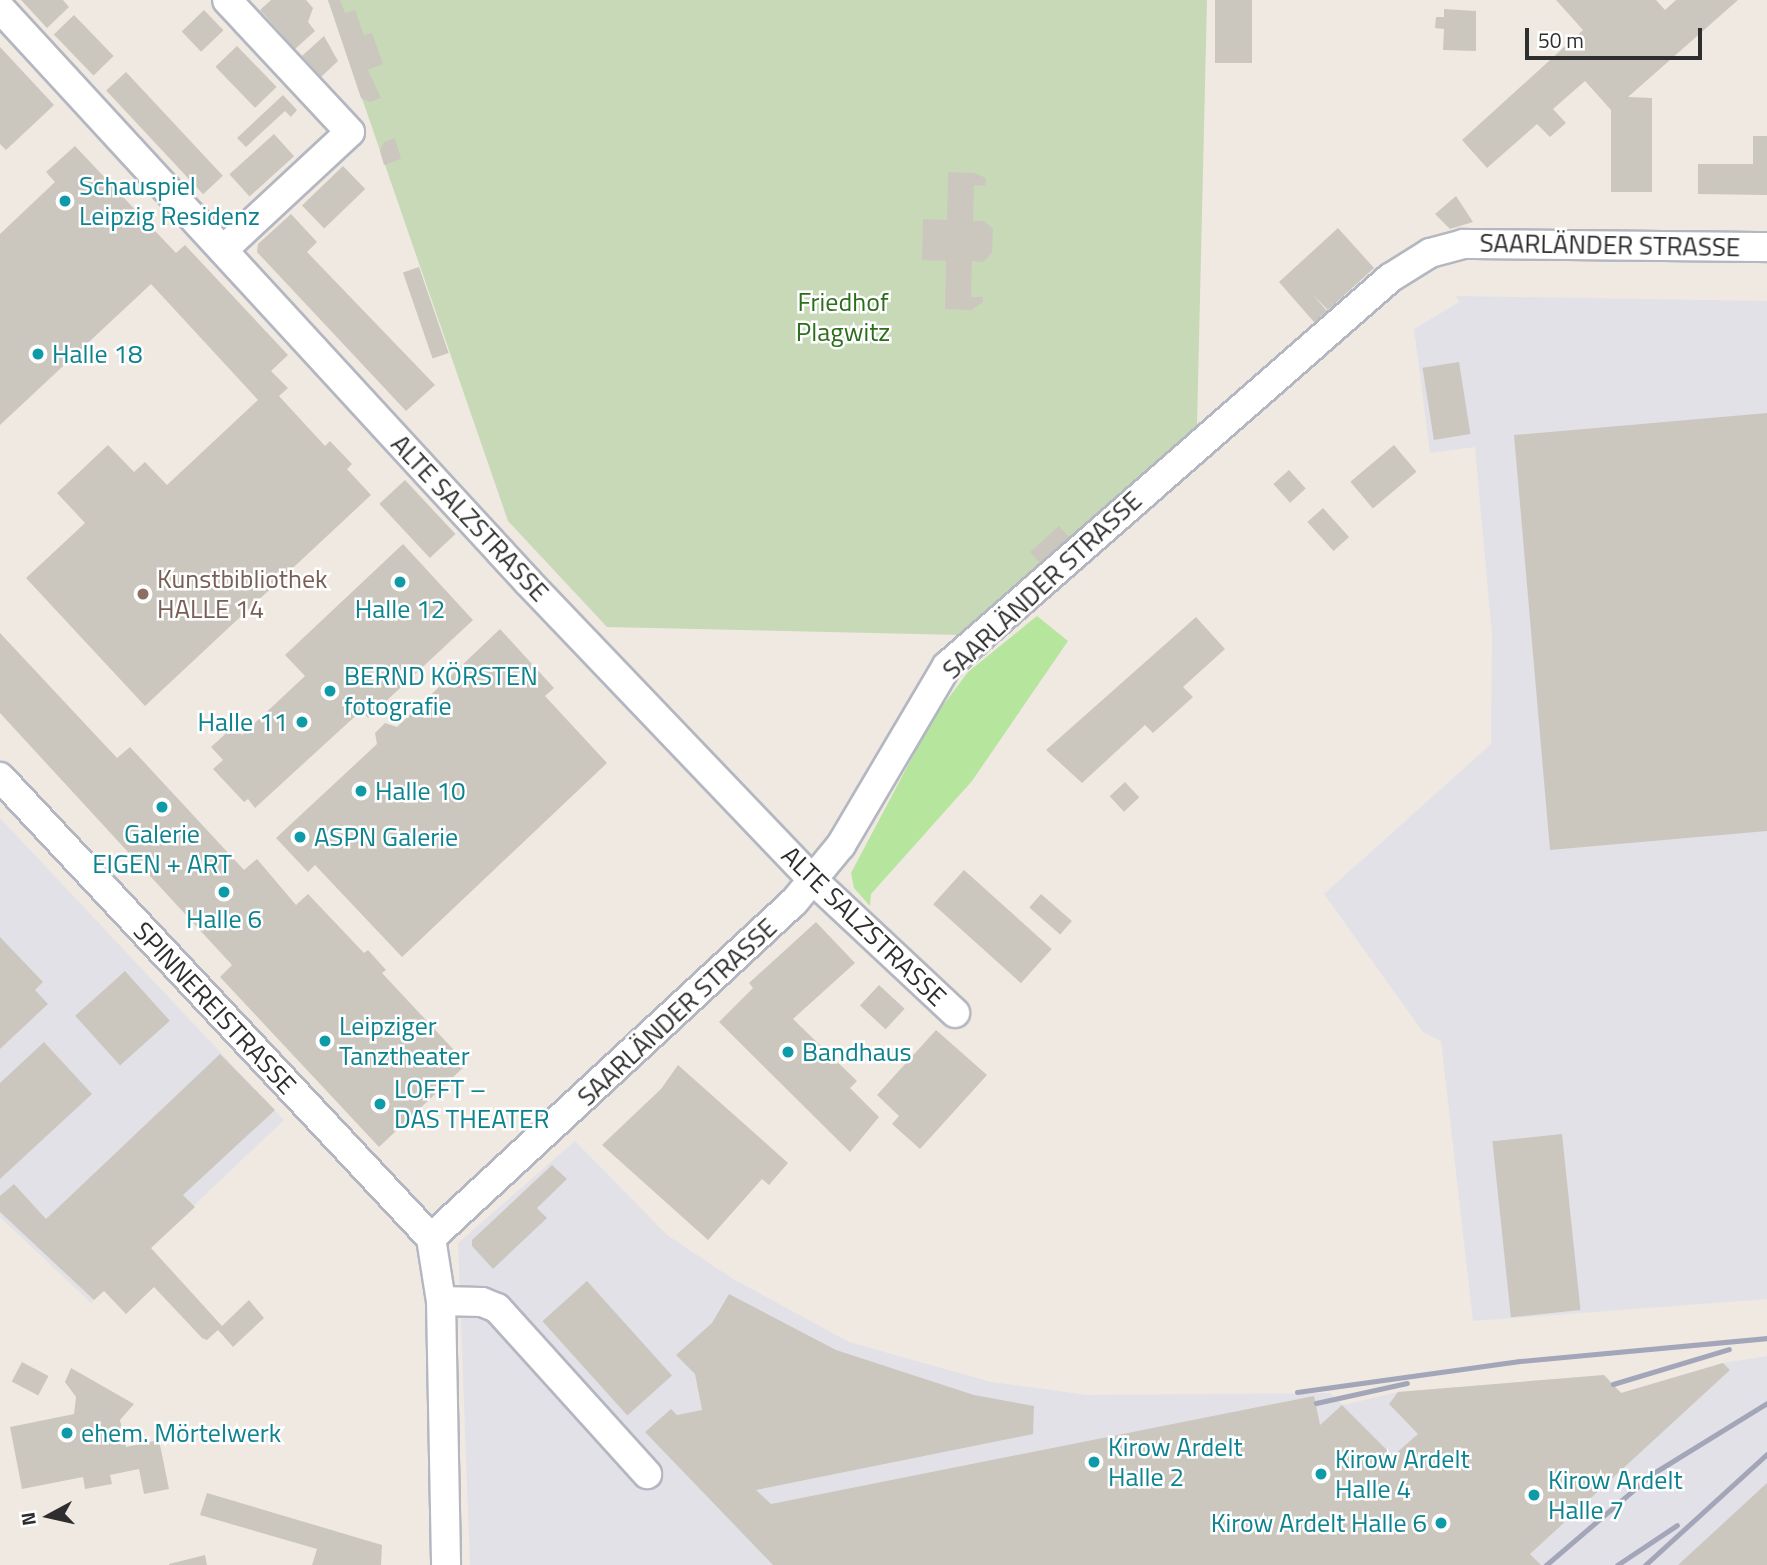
<!DOCTYPE html>
<meta charset="utf-8">
<style>
body{margin:0}
#map{position:relative;width:1767px;height:1565px;overflow:hidden;background:#efe9e1;font-family:"Titillium Web",sans-serif}
div>[style]{position:absolute}
[style*='--x']{left:calc(var(--x)*1px);top:calc(var(--y)*1px);width:calc(var(--w)*1px);rotate:calc(var(--a)*1deg)}
.industrial>*{inset:0;background:#e3e1e8}
.green>*{inset:0;background:#b6e59e}
.cemetery>*{inset:0;background:#c8d9b8}
.building>*{inset:0;background:#cbc7bf;transform-origin:0 0}
.roads{filter:drop-shadow(2px 0 #b4b7c1) drop-shadow(-2px 0 #b4b7c1) drop-shadow(0 2px #b4b7c1) drop-shadow(0 -2px #b4b7c1)}
.minor>*{height:28px;margin:-14px;padding:0 14px;transform-origin:14px;border-radius:14px;background:#fff}
.rail>*{height:5px;margin:-2.5px;padding:0 2.5px;transform-origin:2.5px;border-radius:2.5px;background:#a3a6b8}
.dots>*{width:19px;height:19px;translate:-50% -50%;box-sizing:border-box;border:4px solid #fff;border-radius:50%}
span{translate:-50% -50%;white-space:nowrap;text-align:center;line-height:1.15;-webkit-text-stroke:5px #fff;paint-order:stroke}
.culture-label{font-size:26px;color:#0d838f}
.left{translate:0 -50%;text-align:left}
.right{translate:-100% -50%;text-align:right}
.street-label{font-size:26px;color:#2e2e2e}
.park-label{font-size:26px;color:#2c6e1b}
.education-label{font-size:26px;color:#785e54}
.north{position:absolute;left:14px;top:1481px;width:70px;height:70px;-webkit-text-stroke:5px #fff;paint-order:stroke;rotate:262deg;font-size:19px;font-weight:700;line-height:28px;text-align:center;color:#2e2e2e}
.north::after{content:'';display:block;margin:auto;width:24px;height:32px;background:#2e2e2e;clip-path:polygon(50% 0,100% 100%,50% 72%,0 100%)}
.scale{position:absolute;left:1525px;top:28px;width:177px;height:32px;box-sizing:border-box;border:4px solid #2e2e2e;border-top:0;padding-left:9px;font-size:21px;line-height:24px;white-space:nowrap;color:#2e2e2e;-webkit-text-stroke:5px #fff;paint-order:stroke}
</style>
<div id="map">
<div class="industrial">
<i style="clip-path:polygon(1456px 296px,1767px 301px,1767px 1299px,1473px 1321px,1441px 1041px,1423px 1032px,1324px 894px,1491px 744px,1492px 634px,1475px 447px,1430px 453px,1414px 329px,1459px 302px)"></i>
<i style="clip-path:polygon(0 818px,284px 1120px,91px 1303px,0 1217px)"></i>
<i style="clip-path:polygon(575px 1141px,667px 1235px,733px 1279px,849px 1342px,991px 1382px,1088px 1395px,1330px 1393px,1343px 1405px,1398px 1392px,1604px 1375px,1621px 1393px,1723px 1363px,1767px 1356px,1767px 1565px,470px 1565px,458px 1243px)"></i>
</div>
<div class="green">
<i style="clip-path:polygon(1037px 616px,1068px 641px,972px 781px,871px 894px,870px 906px,854px 888px,851px 873px,932px 720px,968px 672px)"></i>
</div>
<div class="cemetery">
<i style="clip-path:polygon(328px 0,1207px 0,1197px 426px,961px 635px,607px 627px,508px 521px)"></i>
</div>
<div class="building">
<i style="clip-path:polygon(21px 0,63px 0,69px 7px,47px 28px)"></i>
<i style="clip-path:polygon(271px 0,306px 0,313px 8px,308px 22px,315px 31px,295px 49px,260px 10px)"></i>
<i style="clip-path:polygon(328px 0,340px 0,345px 13px,355px 10px,364px 35px,372px 33px,383px 64px,368px 70px,381px 98px,370px 102px,361px 98px)"></i>
<i style="left:1215px;top:0;width:37px;height:63px"></i>
<i style="clip-path:polygon(1556px 0,1656px 0,1665px 10px,1676px 0,1738px 0,1628px 97px,1652px 98px,1652px 192px,1611px 192px,1611px 110px,1585px 81px,1553px 109px,1566px 123px,1550px 137px,1537px 124px,1487px 168px,1462px 140px,1583px 30px)"></i>
<i style="clip-path:polygon(1444px 9px,1476px 11px,1476px 51px,1443px 50px,1444px 29px,1435px 28px,1436px 17px,1444px 17px)"></i>
<i style="left:204px;top:10px;width:28px;height:31px;rotate:46deg"></i>
<i style="left:74px;top:15px;width:57px;height:28px;rotate:46deg"></i>
<i style="clip-path:polygon(324px 36px,338px 61px,321px 77px,302px 56px)"></i>
<i style="left:237px;top:46px;width:57px;height:30px;rotate:46deg"></i>
<i style="clip-path:polygon(0 47px,54px 105px,6px 150px,0 144px)"></i>
<i style="left:126px;top:72px;width:142px;height:27px;rotate:47deg"></i>
<i style="clip-path:polygon(283px 95px,297px 110px,291px 117px,285px 111px,246px 147px,237px 138px)"></i>
<i style="left:274px;top:134px;width:30px;height:60px;rotate:48deg"></i>
<i style="clip-path:polygon(1753px 136px,1767px 136px,1767px 195px,1698px 194px,1698px 164px,1753px 164px)"></i>
<i style="clip-path:polygon(395px 138px,401px 159px,384px 165px,380px 151px,384px 142px)"></i>
<i style="clip-path:polygon(75px 146px,176px 253px,185px 245px,288px 355px,271px 371px,288px 388px,279px 396px,325px 446px,330px 441px,352px 464px,347px 469px,371px 495px,145px 706px,26px 578px,85px 523px,57px 493px,108px 445px,134px 472px,145px 462px,167px 485px,258px 400px,151px 284px,0 425px,0 234px,55px 182px,46px 172px)"></i>
<i style="left:343px;top:166px;width:32px;height:57px;rotate:46deg"></i>
<i style="clip-path:polygon(948px 172px,974px 173px,986px 178px,985px 186px,974px 185px,973px 221px,984px 221px,993px 229px,992px 253px,983px 262px,972px 261px,971px 297px,983px 297px,983px 302px,971px 310px,945px 309px,946px 261px,922px 260px,923px 219px,947px 220px)"></i>
<i style="clip-path:polygon(1456px 196px,1473px 222px,1450px 229px,1435px 214px)"></i>
<i style="clip-path:polygon(291px 214px,317px 242px,307px 252px,435px 385px,406px 411px,257px 252px,258px 244px)"></i>
<i style="clip-path:polygon(1338px 228px,1374px 268px,1328px 310px,1313px 295px,1327px 311px,1314px 322px,1279px 282px)"></i>
<i style="left:419px;top:267px;width:91px;height:17px;rotate:71deg"></i>
<i style="left:1459px;top:362px;width:73px;height:37px;rotate:81deg"></i>
<i style="clip-path:polygon(1767px 413px,1767px 831px,1550px 850px,1514px 435px)"></i>
<i style="left:1394px;top:445px;width:35px;height:57px;rotate:50deg"></i>
<i style="left:1289px;top:470px;width:25px;height:21px;rotate:48deg"></i>
<i style="left:405px;top:480px;width:74px;height:35px;rotate:47deg"></i>
<i style="left:1323px;top:508px;width:39px;height:21px;rotate:48deg"></i>
<i style="left:1059px;top:526px;width:15px;height:39px;rotate:48deg"></i>
<i style="clip-path:polygon(403px 544px,473px 620px,368px 718px,362px 710px,255px 808px,248px 799px,244px 802px,213px 769px,223px 760px,211px 747px,233px 727px,242px 735px,305px 676px,285px 655px)"></i>
<i style="clip-path:polygon(1196px 617px,1225px 649px,1183px 687px,1193px 697px,1153px 733px,1145px 725px,1082px 783px,1046px 750px)"></i>
<i style="clip-path:polygon(500px 629px,554px 688px,545px 696px,607px 763px,402px 957px,315px 865px,308px 872px,276px 838px,377px 744px,375px 733px,385px 723px,397px 727px)"></i>
<i style="clip-path:polygon(0 633px,117px 758px,130px 747px,244px 870px,257px 859px,296px 905px,308px 894px,364px 953px,368px 950px,386px 970px,382px 973px,467px 1064px,379px 1147px,220px 977px,232px 965px,0 713px)"></i>
<i style="left:1125px;top:782px;width:21px;height:21px;rotate:47deg"></i>
<i style="left:964px;top:870px;width:118px;height:46px;rotate:42deg"></i>
<i style="left:1041px;top:894px;width:41px;height:18px;rotate:41deg"></i>
<i style="clip-path:polygon(816px 922px,855px 963px,793px 1019px,857px 1081px,850px 1088px,879px 1117px,850px 1152px,719px 1022px,753px 988px,749px 983px)"></i>
<i style="clip-path:polygon(0 937px,43px 982px,35px 990px,48px 1004px,0 1049px)"></i>
<i style="left:125px;top:971px;width:67px;height:67px;rotate:48deg"></i>
<i style="left:879px;top:985px;width:35px;height:28px;rotate:43deg"></i>
<i style="clip-path:polygon(936px 1030px,987px 1075px,920px 1149px,892px 1124px,899px 1116px,877px 1095px)"></i>
<i style="clip-path:polygon(44px 1042px,92px 1094px,0 1179px,0 1083px)"></i>
<i style="clip-path:polygon(220px 1054px,275px 1110px,183px 1195px,195px 1207px,151px 1248px,222px 1326px,249px 1300px,264px 1318px,233px 1347px,218px 1330px,207px 1340px,202px 1338px,154px 1287px,126px 1314px,104px 1291px,94px 1300px,0 1212px,0 1196px,14px 1184px,46px 1219px)"></i>
<i style="clip-path:polygon(678px 1065px,788px 1163px,769px 1185px,762px 1179px,708px 1240px,602px 1145px,661px 1089px)"></i>
<i style="left:1562px;top:1134px;width:177px;height:70px;rotate:84deg"></i>
<i style="clip-path:polygon(552px 1165px,567px 1179px,537px 1208px,547px 1218px,493px 1269px,472px 1246px,472px 1240px)"></i>
<i style="left:587px;top:1281px;width:127px;height:60px;rotate:48deg"></i>
<i style="clip-path:polygon(729px 1294px,836px 1350px,974px 1395px,1034px 1406px,1033px 1434px,756px 1490px,771px 1504px,1314px 1396px,1320px 1425px,1342px 1405px,1393px 1456px,1418px 1434px,1389px 1404px,1398px 1392px,1604px 1375px,1621px 1393px,1723px 1363px,1730px 1370px,1530px 1554px,1541px 1565px,773px 1565px,645px 1432px,671px 1409px,677px 1415px,702px 1410px,695px 1374px,676px 1355px,712px 1323px)"></i>
<i style="left:22px;top:1362px;width:30px;height:22px;rotate:28deg"></i>
<i style="clip-path:polygon(71px 1368px,134px 1404px,120px 1420px,126px 1447px,159px 1440px,169px 1489px,144px 1494px,139px 1469px,110px 1475px,112px 1484px,85px 1489px,83px 1477px,22px 1489px,10px 1427px,74px 1414px,76px 1397px,65px 1382px)"></i>
<i style="clip-path:polygon(1767px 1483px,1767px 1565px,1678px 1565px)"></i>
<i style="clip-path:polygon(207px 1493px,382px 1545px,381px 1565px,312px 1565px,317px 1549px,200px 1515px)"></i>
<i style="clip-path:polygon(205px 1555px,207px 1565px,169px 1565px,169px 1564px)"></i>
</div>
<div class="roads">
<div class="minor">
<i style="--x:0;--y:8;--w:780;--a:47.39"></i>
<i style="--x:528;--y:582;--w:411;--a:46.3"></i>
<i style="--x:812;--y:879;--w:196;--a:43.1"></i>
<i style="--x:223;--y:250;--w:173;--a:-42.9"></i>
<i style="--x:350;--y:132;--w:180;--a:-133"></i>
<i style="--x:0;--y:777;--w:631;--a:46.93"></i>
<i style="--x:431;--y:1238;--w:495;--a:-42.8"></i>
<i style="--x:794;--y:902;--w:74;--a:-50.5"></i>
<i style="--x:841;--y:845;--w:208;--a:-59.4"></i>
<i style="--x:947;--y:666;--w:589;--a:-41.21"></i>
<i style="--x:1390;--y:278;--w:47;--a:-32"></i>
<i style="--x:1430;--y:253;--w:34;--a:-15"></i>
<i style="--x:1463;--y:244;--w:304;--a:0.6"></i>
<i style="--x:431;--y:1238;--w:64;--a:81"></i>
<i style="--x:441;--y:1301;--w:264;--a:88.9"></i>
<i style="--x:441;--y:1301;--w:41;--a:1.4"></i>
<i style="--x:482;--y:1302;--w:16;--a:22"></i>
<i style="--x:497;--y:1308;--w:224;--a:47.9"></i>
</div>
</div>
<div class="rail">
<i style="--x:1613;--y:1384;--w:121;--a:-16.8"></i>
<i style="--x:1297;--y:1392;--w:225;--a:-7.9"></i>
<i style="--x:1520;--y:1361;--w:248;--a:-5.3"></i>
<i style="--x:1316;--y:1403;--w:93;--a:-12.4"></i>
<i style="--x:1546;--y:1565;--w:140;--a:-40.6"></i>
<i style="--x:1652;--y:1474;--w:135;--a:-31.7"></i>
<i style="--x:1617;--y:1565;--w:72;--a:-33.7"></i>
<i style="--x:1645;--y:1565;--w:165;--a:-42.3"></i>
</div>
<div class="dots">
<i style="left:65px;top:201px;background:#0f9aa8"></i>
<i style="left:38px;top:354px;background:#0f9aa8"></i>
<i style="left:400px;top:582px;background:#0f9aa8"></i>
<i style="left:143px;top:594px;background:#8d6e63"></i>
<i style="left:330px;top:691px;background:#0f9aa8"></i>
<i style="left:302px;top:722px;background:#0f9aa8"></i>
<i style="left:361px;top:791px;background:#0f9aa8"></i>
<i style="left:162px;top:807px;background:#0f9aa8"></i>
<i style="left:300px;top:837px;background:#0f9aa8"></i>
<i style="left:224px;top:892px;background:#0f9aa8"></i>
<i style="left:325px;top:1041px;background:#0f9aa8"></i>
<i style="left:788px;top:1052px;background:#0f9aa8"></i>
<i style="left:380px;top:1104px;background:#0f9aa8"></i>
<i style="left:67px;top:1433px;background:#0f9aa8"></i>
<i style="left:1094px;top:1462px;background:#0f9aa8"></i>
<i style="left:1321px;top:1474px;background:#0f9aa8"></i>
<i style="left:1534px;top:1495px;background:#0f9aa8"></i>
<i style="left:1441px;top:1523px;background:#0f9aa8"></i>
</div>
<div class="culture-label">
<span class="left" style="left:79px;top:201px">Schauspiel<br>Leipzig Residenz</span>
<span class="left" style="left:52px;top:354px">Halle 18</span>
<span style="left:400px;top:609px">Halle 12</span>
<span class="left" style="left:344px;top:691px">BERND KÖRSTEN<br>fotografie</span>
<span class="right" style="left:288px;top:722px">Halle 11</span>
<span class="left" style="left:375px;top:791px">Halle 10</span>
<span style="left:162px;top:849px">Galerie<br>EIGEN + ART</span>
<span class="left" style="left:314px;top:837px">ASPN Galerie</span>
<span style="left:224px;top:919px">Halle 6</span>
<span class="left" style="left:339px;top:1041px">Leipziger<br>Tanztheater</span>
<span class="left" style="left:802px;top:1052px">Bandhaus</span>
<span class="left" style="left:394px;top:1104px">LOFFT –<br>DAS THEATER</span>
<span class="left" style="left:81px;top:1433px">ehem. Mörtelwerk</span>
<span class="left" style="left:1108px;top:1462px">Kirow Ardelt<br>Halle 2</span>
<span class="left" style="left:1335px;top:1474px">Kirow Ardelt<br>Halle 4</span>
<span class="left" style="left:1548px;top:1495px">Kirow Ardelt<br>Halle 7</span>
<span class="right" style="left:1427px;top:1523px">Kirow Ardelt Halle 6</span>
</div>
<div class="street-label">
<span style="left:1610px;top:245px;rotate:1deg">SAARLÄNDER STRASSE</span>
<span style="left:470px;top:518px;rotate:47deg">ALTE SALZSTRASSE</span>
<span style="left:1042px;top:585px;rotate:-43deg">SAARLÄNDER STRASSE</span>
<span style="left:864px;top:926px;rotate:44deg">ALTE SALZSTRASSE</span>
<span style="left:215px;top:1008px;rotate:47deg">SPINNEREISTRASSE</span>
<span style="left:677px;top:1012px;rotate:-43deg">SAARLÄNDER STRASSE</span>
</div>
<div class="park-label">
<span style="left:843px;top:317px">Friedhof<br>Plagwitz</span>
</div>
<div class="education-label">
<span class="left" style="left:157px;top:594px">Kunstbibliothek<br>HALLE 14</span>
</div>
<div class="north">N</div>
<div class="scale">50 m</div>
</div>
